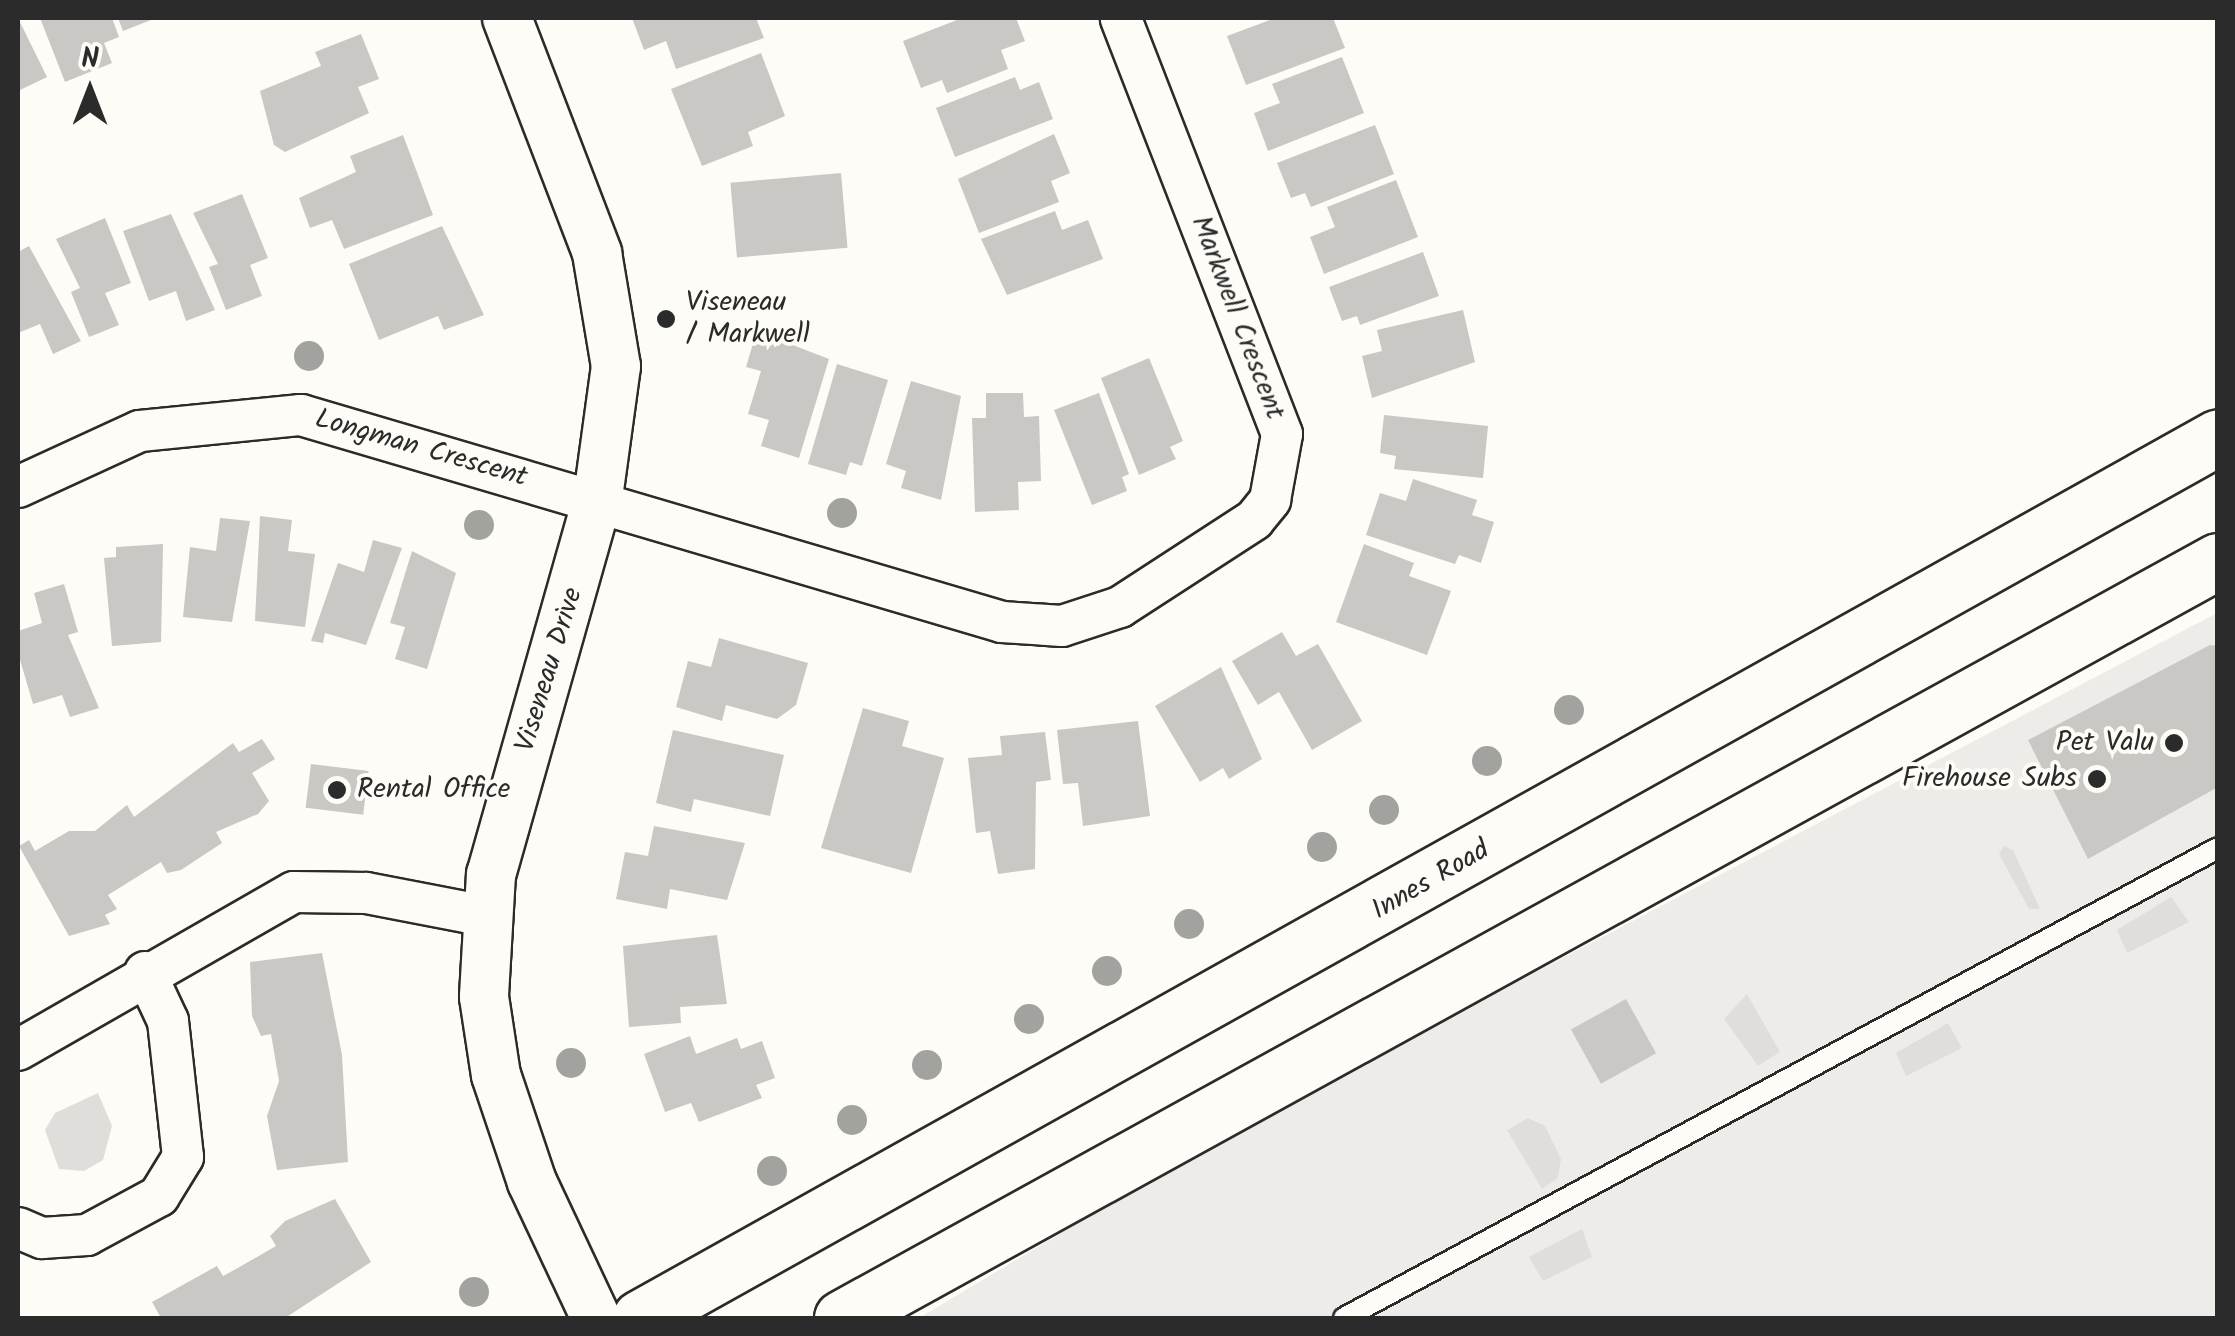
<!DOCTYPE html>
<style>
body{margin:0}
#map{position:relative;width:2235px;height:1336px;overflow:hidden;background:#fdfcf7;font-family:Kalam,sans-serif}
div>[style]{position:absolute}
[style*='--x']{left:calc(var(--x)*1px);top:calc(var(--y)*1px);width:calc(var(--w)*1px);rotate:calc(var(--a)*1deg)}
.built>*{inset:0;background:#edece8}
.green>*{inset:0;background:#dfdeda}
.building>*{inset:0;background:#c9c8c4;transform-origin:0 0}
.roads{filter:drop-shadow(2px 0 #2b2b2b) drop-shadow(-2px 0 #2b2b2b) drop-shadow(0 2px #2b2b2b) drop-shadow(0 -2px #2b2b2b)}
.service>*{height:20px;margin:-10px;padding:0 10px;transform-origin:10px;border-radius:10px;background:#fdfcf7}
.minor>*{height:40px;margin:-20px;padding:0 20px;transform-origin:20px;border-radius:20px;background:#fdfcf7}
.tertiary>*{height:48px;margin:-24px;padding:0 24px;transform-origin:24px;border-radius:24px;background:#fdfcf7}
.secondary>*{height:55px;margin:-27.5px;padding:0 27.5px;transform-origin:27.5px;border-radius:27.5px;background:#fdfcf7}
.trees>*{width:30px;height:30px;margin:-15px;border-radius:50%;background:#a2a29f}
.dots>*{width:28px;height:28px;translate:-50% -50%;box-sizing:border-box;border:5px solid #fdfcf7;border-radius:50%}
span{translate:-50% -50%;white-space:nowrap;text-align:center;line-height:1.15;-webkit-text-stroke:8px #fdfcf7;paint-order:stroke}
.poi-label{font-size:28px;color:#2b2b2b}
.left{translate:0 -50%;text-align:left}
.right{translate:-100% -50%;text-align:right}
.street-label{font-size:28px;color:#2b2b2b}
.frame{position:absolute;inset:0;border:20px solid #2b2b2b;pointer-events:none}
.north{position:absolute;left:40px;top:40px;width:100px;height:100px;-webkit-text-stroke:8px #fdfcf7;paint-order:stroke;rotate:0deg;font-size:28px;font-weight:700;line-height:40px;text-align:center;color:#2b2b2b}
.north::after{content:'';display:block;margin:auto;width:35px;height:45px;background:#2b2b2b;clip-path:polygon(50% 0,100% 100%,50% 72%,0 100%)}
</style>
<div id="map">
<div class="built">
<i style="clip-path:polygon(2217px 613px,2217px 1318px,919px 1318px,1213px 1142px)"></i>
</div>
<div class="green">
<i style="clip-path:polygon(2004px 846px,2013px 850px,2040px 909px,2029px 909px,1999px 854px)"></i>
<i style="clip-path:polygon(2171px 897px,2189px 922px,2127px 953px,2117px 930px)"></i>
<i style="clip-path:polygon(1747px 994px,1780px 1052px,1758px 1066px,1724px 1019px)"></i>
<i style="clip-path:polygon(1948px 1023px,1962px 1048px,1906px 1076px,1896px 1053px)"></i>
<i style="clip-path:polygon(98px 1093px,112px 1126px,103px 1160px,84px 1171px,59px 1169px,45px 1130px,55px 1113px)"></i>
<i style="clip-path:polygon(1528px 1118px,1545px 1126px,1561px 1159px,1558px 1178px,1542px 1189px,1507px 1130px)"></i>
<i style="clip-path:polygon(1582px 1229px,1592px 1257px,1543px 1281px,1529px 1257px)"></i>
</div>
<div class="building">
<i style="clip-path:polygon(18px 18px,47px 77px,18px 91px)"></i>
<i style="clip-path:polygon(40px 18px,112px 18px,119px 37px,104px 43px,112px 63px,65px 82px)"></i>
<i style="clip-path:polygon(118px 18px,156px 18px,123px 31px)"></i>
<i style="clip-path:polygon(632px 18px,756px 18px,764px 38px,676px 69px,666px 41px,644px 50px)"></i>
<i style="clip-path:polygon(962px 18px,1016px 18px,1025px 41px,1001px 50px,1008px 69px,947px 93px,942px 80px,921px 88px,903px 41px)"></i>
<i style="clip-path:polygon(1275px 18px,1333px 18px,1345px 48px,1246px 85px,1227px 36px)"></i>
<i style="clip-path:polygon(361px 34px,379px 79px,358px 87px,369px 113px,285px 152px,274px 145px,260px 91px,321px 66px,315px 52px)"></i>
<i style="clip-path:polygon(761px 53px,785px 116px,748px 132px,753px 146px,702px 166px,671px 89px)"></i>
<i style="clip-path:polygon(1342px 57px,1364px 113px,1268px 151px,1254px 113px,1280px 103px,1272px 84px)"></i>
<i style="clip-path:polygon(1015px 77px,1020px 90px,1039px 82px,1053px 119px,955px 157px,936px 108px)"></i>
<i style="clip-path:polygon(1375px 125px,1394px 174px,1311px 207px,1305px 193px,1291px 198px,1277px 163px)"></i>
<i style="clip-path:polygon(1054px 134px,1070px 173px,1051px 181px,1059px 202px,979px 233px,958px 179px)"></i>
<i style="clip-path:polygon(403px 135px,433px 215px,344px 249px,332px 220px,310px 228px,299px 198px,356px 172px,350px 156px)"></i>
<i style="left:841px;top:173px;width:75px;height:111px;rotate:85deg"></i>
<i style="clip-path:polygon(1396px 180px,1418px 237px,1324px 274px,1310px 237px,1335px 227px,1327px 207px)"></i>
<i style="clip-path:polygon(242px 194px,268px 258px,250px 265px,262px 296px,226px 310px,209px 267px,218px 264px,193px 213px)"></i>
<i style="clip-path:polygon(1055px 211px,1062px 230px,1088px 220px,1103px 259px,1007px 295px,981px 239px)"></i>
<i style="clip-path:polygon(171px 214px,215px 310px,186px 321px,176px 291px,149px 301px,123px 231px)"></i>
<i style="clip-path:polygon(105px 218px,131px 283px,105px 293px,119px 325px,89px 337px,71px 292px,80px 288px,56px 239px)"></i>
<i style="clip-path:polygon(442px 226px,484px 315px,444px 330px,438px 316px,379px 340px,349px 264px)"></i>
<i style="clip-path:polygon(29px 246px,81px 341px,53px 354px,40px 324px,18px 333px,18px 252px)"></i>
<i style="clip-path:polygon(1423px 252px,1439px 296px,1360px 325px,1357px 316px,1342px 321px,1329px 287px)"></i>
<i style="clip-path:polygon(1463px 310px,1475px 362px,1372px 398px,1362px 356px,1382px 351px,1377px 330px)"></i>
<i style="clip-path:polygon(772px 337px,829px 359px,799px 458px,761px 446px,769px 420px,748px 414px,761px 371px,746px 367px,754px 340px,770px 344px)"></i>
<i style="clip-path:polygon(1149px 358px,1183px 441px,1170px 447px,1176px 459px,1139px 475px,1101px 378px)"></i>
<i style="clip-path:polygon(837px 364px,888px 380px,862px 466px,850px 462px,846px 475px,808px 464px)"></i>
<i style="clip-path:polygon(911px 381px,961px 396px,941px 500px,901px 488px,906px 471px,886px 464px)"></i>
<i style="clip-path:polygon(986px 393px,1023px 393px,1024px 417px,1039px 416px,1041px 481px,1018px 482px,1019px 510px,975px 512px,972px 418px,986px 418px)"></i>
<i style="clip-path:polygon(1099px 393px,1129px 474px,1122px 477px,1127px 491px,1092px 505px,1054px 410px)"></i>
<i style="clip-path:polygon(1384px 415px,1488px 426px,1483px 478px,1394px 469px,1396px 456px,1380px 453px)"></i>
<i style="clip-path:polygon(1413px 479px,1477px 500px,1472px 515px,1494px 522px,1481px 563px,1459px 555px,1455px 564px,1366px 535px,1380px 493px,1406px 501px)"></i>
<i style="clip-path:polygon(260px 516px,292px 520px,288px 551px,315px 554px,305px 627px,255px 621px)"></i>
<i style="clip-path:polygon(220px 518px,250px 521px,232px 622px,183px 617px,190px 547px,216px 551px)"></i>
<i style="clip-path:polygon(373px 540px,402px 548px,366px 645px,325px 633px,323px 643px,311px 641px,338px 563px,364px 572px)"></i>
<i style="clip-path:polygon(163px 544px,161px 642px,112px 646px,104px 558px,116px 557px,116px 547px)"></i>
<i style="clip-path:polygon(1364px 544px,1414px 563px,1409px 576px,1451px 591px,1427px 655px,1336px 622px)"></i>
<i style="clip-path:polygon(412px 551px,456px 573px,427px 669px,395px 659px,405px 627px,390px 623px)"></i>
<i style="clip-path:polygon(64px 584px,78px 632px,68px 635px,99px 708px,70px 717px,62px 695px,33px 704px,18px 653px,18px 631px,42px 623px,34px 593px)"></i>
<i style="clip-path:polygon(1282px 632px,1296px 656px,1318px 644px,1362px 721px,1312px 750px,1279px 692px,1258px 705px,1232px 661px)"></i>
<i style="clip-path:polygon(719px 638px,808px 663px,796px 705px,777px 719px,726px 705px,722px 721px,676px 707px,688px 661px,711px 667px)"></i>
<i style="clip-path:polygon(2210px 645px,2218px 646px,2218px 787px,2088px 859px,2028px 740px)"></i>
<i style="clip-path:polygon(1221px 667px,1262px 759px,1229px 779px,1223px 768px,1200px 782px,1155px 706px)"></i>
<i style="clip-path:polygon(863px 708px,909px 721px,902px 746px,944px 758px,911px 873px,821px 848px)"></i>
<i style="clip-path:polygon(1138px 721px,1150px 816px,1083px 826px,1078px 783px,1063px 784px,1057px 730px)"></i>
<i style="clip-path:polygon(673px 730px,784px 755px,770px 816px,694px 799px,691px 812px,656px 803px)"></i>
<i style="clip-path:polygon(1045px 732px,1051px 780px,1036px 782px,1035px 869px,998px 874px,990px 831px,976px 833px,968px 758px,1002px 755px,1000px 736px)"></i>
<i style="clip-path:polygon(262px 739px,275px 759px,252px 773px,269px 801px,258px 814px,216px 832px,222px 843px,181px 870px,167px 873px,161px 862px,108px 895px,117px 909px,105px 915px,110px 924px,69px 936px,19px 846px,29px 840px,35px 851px,69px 831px,95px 831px,127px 805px,134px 817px,233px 743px,239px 752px)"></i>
<i style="left:311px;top:764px;width:58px;height:44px;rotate:7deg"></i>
<i style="clip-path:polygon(654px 826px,745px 843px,727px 900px,670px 889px,667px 909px,616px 899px,625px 852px,648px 856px)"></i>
<i style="clip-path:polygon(717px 935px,727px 1004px,680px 1007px,681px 1023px,629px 1027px,623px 946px)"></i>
<i style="clip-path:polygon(322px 953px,342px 1055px,348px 1162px,277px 1170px,267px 1116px,279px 1081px,271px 1034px,261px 1036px,252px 1016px,250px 962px)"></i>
<i style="left:1626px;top:999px;width:62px;height:63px;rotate:61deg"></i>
<i style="clip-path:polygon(690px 1036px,696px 1054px,737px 1038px,741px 1049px,762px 1041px,775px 1078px,756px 1085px,762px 1098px,699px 1122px,691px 1103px,665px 1112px,644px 1054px)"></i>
<i style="clip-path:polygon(335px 1199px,371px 1262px,285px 1318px,161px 1318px,152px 1302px,217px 1266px,223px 1276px,236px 1269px,276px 1246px,270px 1236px,285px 1221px)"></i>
</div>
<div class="roads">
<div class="service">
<i style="--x:1344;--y:1318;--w:992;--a:-28.27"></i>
</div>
<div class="minor">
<i style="--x:18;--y:487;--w:134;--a:-24.7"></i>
<i style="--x:140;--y:431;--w:162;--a:-5.7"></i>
<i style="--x:301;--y:415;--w:731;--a:16.45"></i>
<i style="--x:1002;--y:622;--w:60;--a:3.8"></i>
<i style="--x:1062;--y:626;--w:61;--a:-18.1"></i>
<i style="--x:1120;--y:607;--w:160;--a:-33"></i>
<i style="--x:1254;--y:520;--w:26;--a:-51"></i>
<i style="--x:1270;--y:500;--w:67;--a:-79.7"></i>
<i style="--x:1282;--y:434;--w:446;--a:-111.2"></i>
<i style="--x:18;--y:1050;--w:318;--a:-29.8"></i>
<i style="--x:294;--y:892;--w:72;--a:0.8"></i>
<i style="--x:366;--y:893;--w:121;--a:10.9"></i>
<i style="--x:18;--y:1228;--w:26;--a:23"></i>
<i style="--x:42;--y:1238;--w:45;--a:-3.8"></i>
<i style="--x:87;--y:1235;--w:82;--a:-28.4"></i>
<i style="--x:159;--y:1196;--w:46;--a:-58.4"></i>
<i style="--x:183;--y:1157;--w:137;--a:-96.3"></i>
<i style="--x:168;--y:1021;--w:54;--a:-115.1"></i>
</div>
<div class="tertiary">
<i style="--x:507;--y:18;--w:252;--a:69"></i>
<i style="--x:597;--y:253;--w:115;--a:80.5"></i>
<i style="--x:616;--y:366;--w:132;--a:97.8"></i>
<i style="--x:598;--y:497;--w:392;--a:105.8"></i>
<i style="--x:491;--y:874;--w:123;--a:93.3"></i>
<i style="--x:484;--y:997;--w:79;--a:81.3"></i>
<i style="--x:496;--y:1075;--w:113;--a:71.4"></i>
<i style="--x:532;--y:1182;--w:150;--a:64.8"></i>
</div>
<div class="secondary">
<i style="--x:640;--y:1318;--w:1807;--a:-29.17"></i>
<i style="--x:842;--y:1318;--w:1570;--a:-28.82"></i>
</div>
</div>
<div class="trees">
<i style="left:309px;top:356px"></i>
<i style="left:842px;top:513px"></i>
<i style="left:479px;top:525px"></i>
<i style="left:1569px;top:710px"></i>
<i style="left:1487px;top:761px"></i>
<i style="left:1384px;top:810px"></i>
<i style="left:1322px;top:847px"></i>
<i style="left:1189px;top:924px"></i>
<i style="left:1107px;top:971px"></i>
<i style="left:1029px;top:1019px"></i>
<i style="left:571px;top:1063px"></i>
<i style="left:927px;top:1065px"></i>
<i style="left:852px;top:1120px"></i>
<i style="left:772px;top:1171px"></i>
<i style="left:474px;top:1292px"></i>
</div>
<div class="dots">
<i style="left:666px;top:319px;background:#2b2b2b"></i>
<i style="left:2174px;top:743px;background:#2b2b2b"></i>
<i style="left:2097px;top:779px;background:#2b2b2b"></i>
<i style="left:337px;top:790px;background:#2b2b2b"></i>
</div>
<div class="poi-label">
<span class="left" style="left:686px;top:319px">Viseneau<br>/ Markwell</span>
<span class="right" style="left:2154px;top:743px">Pet Valu</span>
<span class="right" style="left:2077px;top:779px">Firehouse Subs</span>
<span class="left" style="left:357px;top:790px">Rental Office</span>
</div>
<div class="street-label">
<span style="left:1237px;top:318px;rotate:69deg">Markwell Crescent</span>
<span style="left:421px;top:449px;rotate:16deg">Longman Crescent</span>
<span style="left:550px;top:670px;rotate:-73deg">Viseneau Drive</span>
<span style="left:1431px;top:881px;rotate:-30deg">Innes Road</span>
</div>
<div class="frame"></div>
<div class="north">N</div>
</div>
